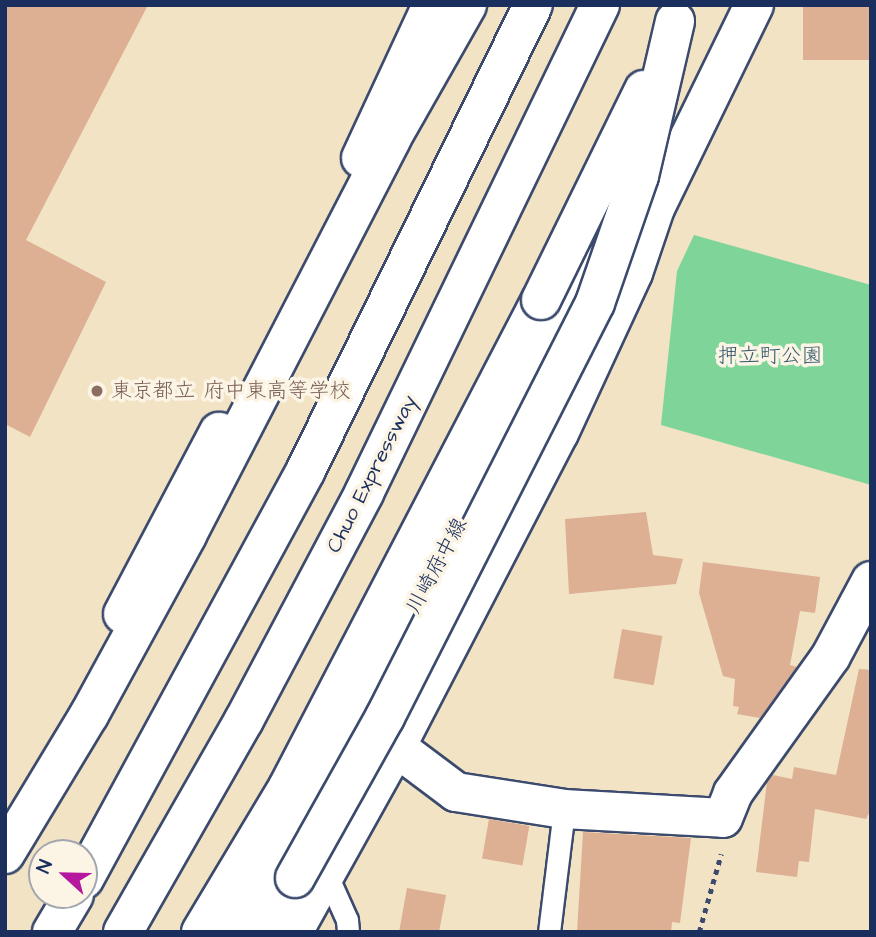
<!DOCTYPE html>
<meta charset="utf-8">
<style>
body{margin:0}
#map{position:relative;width:876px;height:937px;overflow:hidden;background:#f1e3c4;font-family:"Architects Daughter","Klee One",sans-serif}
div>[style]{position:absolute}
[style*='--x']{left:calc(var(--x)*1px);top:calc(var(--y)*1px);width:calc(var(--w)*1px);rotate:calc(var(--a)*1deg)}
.green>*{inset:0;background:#7fd599}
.building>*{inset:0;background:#ddaf93;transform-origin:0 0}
.path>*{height:4.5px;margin-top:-2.25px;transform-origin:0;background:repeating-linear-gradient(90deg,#3b4a6d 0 5px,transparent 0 10px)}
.roads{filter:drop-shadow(2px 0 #3b4a6d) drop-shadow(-2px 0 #3b4a6d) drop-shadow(0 2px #3b4a6d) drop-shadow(0 -2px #3b4a6d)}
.service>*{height:21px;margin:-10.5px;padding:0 10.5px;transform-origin:10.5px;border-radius:10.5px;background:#fff}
.minor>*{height:38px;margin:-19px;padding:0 19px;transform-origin:19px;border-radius:19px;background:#fff}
.primary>*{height:38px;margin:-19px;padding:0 19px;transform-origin:19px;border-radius:19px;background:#fff}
.motorway>*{height:38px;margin:-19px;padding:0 19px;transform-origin:19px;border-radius:19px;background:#fff}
.bridges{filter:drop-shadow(2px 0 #3b4a6d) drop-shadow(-2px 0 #3b4a6d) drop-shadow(0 2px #3b4a6d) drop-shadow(0 -2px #3b4a6d)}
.motorway-bridge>*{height:38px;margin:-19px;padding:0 19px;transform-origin:19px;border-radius:19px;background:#fff}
.dots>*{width:19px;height:19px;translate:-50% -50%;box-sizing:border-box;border:4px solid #fcf5e5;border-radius:50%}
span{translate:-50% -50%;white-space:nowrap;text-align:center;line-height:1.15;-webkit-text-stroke:7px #fcf5e5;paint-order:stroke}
.park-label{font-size:21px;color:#34586d}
.education-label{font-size:21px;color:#785e54}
.left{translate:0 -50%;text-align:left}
.street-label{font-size:21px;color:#1b2f5e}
.frame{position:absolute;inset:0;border:7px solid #1b2f5e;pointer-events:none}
.north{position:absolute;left:28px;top:839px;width:70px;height:70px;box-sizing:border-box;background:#fcf5e5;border:2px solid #a2a6af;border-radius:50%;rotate:292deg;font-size:19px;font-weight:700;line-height:28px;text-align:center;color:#1b2f5e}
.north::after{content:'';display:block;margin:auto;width:24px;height:32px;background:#b5179e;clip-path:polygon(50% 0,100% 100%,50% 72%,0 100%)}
</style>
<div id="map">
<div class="green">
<i style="clip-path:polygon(694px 235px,871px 285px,871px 485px,661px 425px,677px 271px)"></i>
</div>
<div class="building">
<i style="clip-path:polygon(5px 5px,148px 5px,26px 240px,106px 282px,30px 437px,5px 424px)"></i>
<i style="left:803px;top:5px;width:68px;height:55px"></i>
<i style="clip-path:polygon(646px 512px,653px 555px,683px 559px,676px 584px,569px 594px,565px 519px)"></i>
<i style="clip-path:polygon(703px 562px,820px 577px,815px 613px,800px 611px,790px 665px,797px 667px,760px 718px,737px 714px,739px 707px,733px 706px,735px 679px,723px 676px,699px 593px)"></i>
<i style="left:622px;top:629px;width:41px;height:50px;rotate:10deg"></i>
<i style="clip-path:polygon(859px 669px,871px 670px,871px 809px,866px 819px,815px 809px,809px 862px,799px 861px,797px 877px,756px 872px,767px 782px,773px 775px,792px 779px,794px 767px,836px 775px)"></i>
<i style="left:489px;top:819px;width:41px;height:40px;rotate:10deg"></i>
<i style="clip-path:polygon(583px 832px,691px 838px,680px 923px,672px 922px,671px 932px,577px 932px)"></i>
<i style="clip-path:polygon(407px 888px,446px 895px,439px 932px,399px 932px)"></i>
</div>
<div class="path">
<i style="--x:699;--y:932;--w:81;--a:-74.2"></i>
</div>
<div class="roads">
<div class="service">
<i style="--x:326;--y:873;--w:51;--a:65.9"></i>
<i style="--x:347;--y:920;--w:12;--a:85"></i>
<i style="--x:549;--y:932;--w:124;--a:-83"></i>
</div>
<div class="minor">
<i style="--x:361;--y:158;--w:169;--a:-65.1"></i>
<i style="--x:123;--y:614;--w:206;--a:-62.2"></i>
<i style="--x:396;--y:747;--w:75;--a:36.9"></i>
<i style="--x:456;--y:792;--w:109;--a:8.9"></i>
<i style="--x:564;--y:809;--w:159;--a:3.2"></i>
<i style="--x:723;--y:818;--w:27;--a:-68"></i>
<i style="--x:733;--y:793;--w:168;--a:-54.4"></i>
<i style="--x:831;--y:656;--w:85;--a:-61.9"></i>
</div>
<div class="primary">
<i style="--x:227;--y:932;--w:171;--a:-58.2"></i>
<i style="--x:317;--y:787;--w:305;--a:-61.6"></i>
<i style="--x:462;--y:519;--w:248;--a:-63.1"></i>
<i style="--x:574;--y:298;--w:60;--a:-50.4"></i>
<i style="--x:293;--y:932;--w:212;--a:-60.9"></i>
<i style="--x:396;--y:747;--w:354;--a:-62.6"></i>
<i style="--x:559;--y:433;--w:176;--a:-65.2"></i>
<i style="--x:633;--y:273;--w:69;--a:-71.3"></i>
<i style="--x:655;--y:208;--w:226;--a:-64"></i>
</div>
<div class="motorway">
<i style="--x:5;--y:854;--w:162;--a:-58.9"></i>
<i style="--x:89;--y:715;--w:205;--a:-61.4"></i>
<i style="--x:187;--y:535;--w:445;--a:-62.7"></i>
<i style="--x:391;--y:139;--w:154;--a:-60.4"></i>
<i style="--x:84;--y:879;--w:465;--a:-61.5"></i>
<i style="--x:306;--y:470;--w:517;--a:-63.98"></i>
<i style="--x:52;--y:932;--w:43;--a:-59.3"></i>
<i style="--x:123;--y:932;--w:244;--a:-60.3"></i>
<i style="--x:244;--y:720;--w:257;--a:-62.1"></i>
<i style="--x:364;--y:493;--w:542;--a:-64.19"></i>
<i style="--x:201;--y:932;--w:169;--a:-59"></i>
<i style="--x:288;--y:787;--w:549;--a:-62.55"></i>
<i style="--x:263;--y:932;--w:63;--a:-59.3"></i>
</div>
</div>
<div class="bridges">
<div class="motorway-bridge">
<i style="--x:541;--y:300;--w:234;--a:-63.9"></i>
<i style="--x:295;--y:878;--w:184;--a:-60.8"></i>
<i style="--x:385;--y:717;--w:464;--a:-63.1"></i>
<i style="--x:595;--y:303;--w:134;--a:-70.9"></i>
<i style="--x:639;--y:176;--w:159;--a:-76.9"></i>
</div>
</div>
<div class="dots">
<i style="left:97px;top:391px;background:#8d6e63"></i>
</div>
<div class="park-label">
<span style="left:770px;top:356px">押立町公園</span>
</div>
<div class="education-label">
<span class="left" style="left:111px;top:391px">東京都立 府中東高等学校</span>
</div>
<div class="street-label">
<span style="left:372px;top:474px;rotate:-63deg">Chuo Expressway</span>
<span style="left:437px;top:566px;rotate:-62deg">川崎府中線</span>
</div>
<div class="frame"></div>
<div class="north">N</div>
</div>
